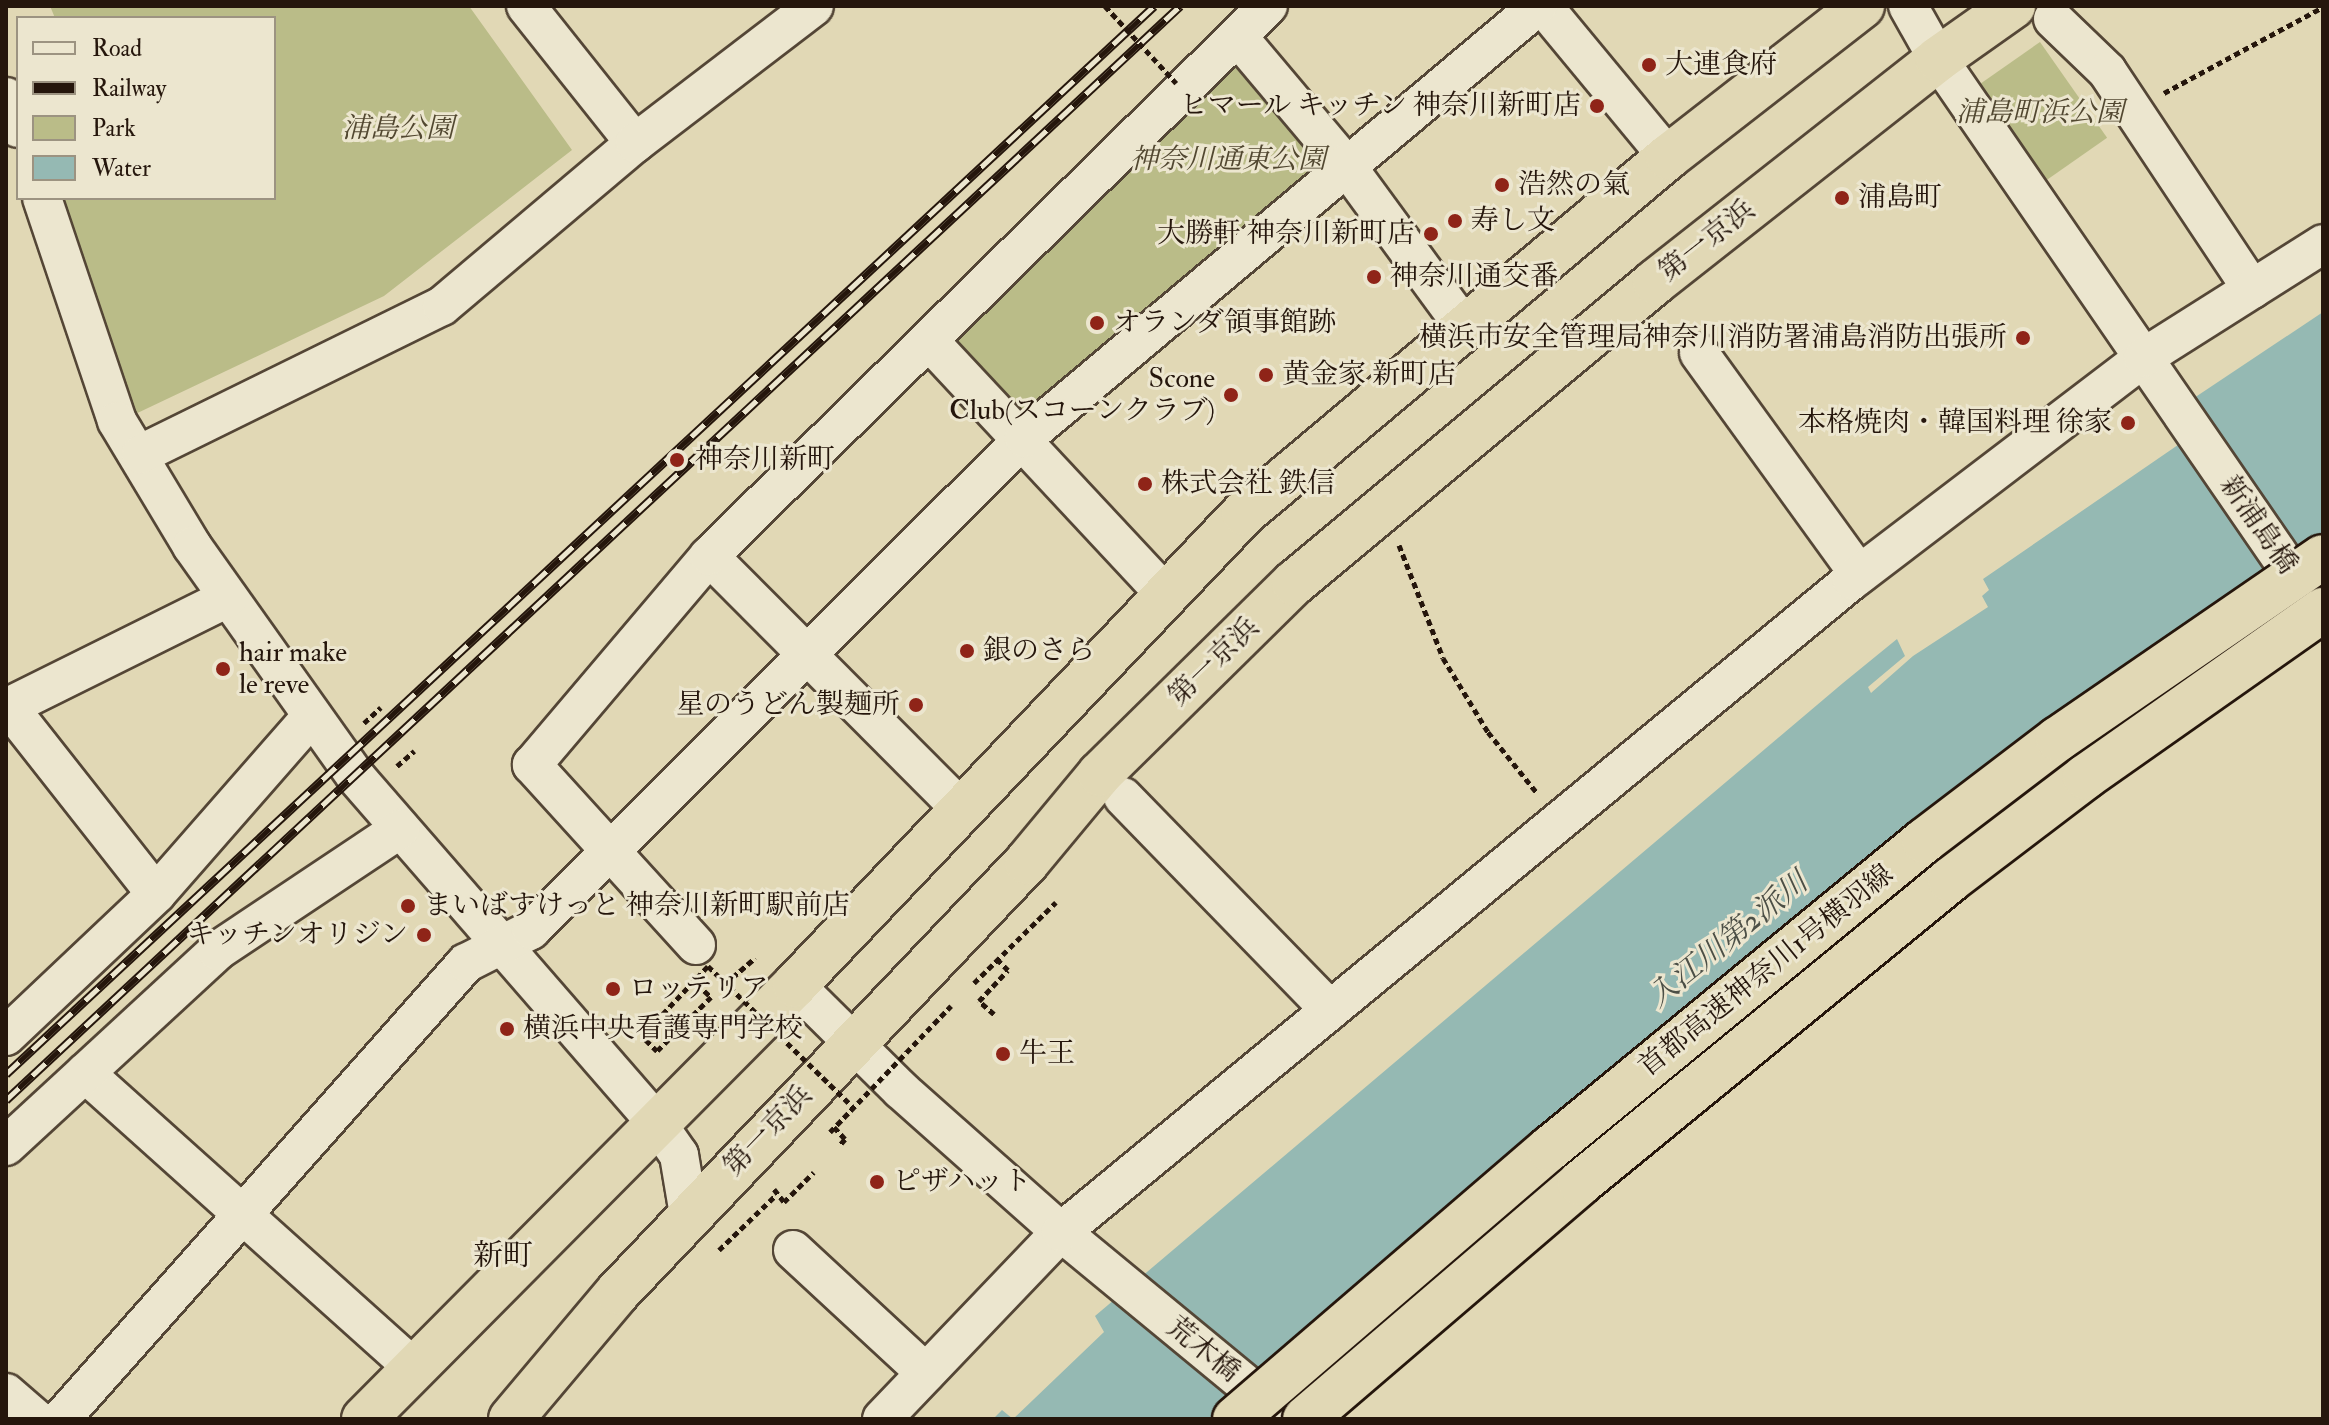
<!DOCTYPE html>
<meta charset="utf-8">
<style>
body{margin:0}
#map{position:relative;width:2329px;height:1425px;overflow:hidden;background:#e1d8b5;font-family:"IM FELL Double Pica","Noto Serif JP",serif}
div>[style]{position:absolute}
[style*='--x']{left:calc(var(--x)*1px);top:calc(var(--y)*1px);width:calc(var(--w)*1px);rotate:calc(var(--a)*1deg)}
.green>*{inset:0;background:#babc88;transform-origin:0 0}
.water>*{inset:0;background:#95b9b3}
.path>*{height:5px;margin-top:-2.5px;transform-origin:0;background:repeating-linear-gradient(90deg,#25160c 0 6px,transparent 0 10px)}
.roads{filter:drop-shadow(2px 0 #544636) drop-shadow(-2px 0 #544636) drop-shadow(0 2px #544636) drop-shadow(0 -2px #544636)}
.minor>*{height:38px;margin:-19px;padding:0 19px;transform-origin:19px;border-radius:19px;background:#ece6cf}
.highway>*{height:44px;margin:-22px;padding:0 22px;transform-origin:22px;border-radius:22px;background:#e1d8b5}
.rail>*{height:9px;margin-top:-4.5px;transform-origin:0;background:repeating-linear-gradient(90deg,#ece6cf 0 18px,#25160c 0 36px);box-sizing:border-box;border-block:2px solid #25160c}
.path-bridge>*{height:5px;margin-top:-2.5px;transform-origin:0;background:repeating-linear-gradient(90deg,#25160c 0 6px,transparent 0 10px)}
.bridges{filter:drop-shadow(2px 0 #25160c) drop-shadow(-2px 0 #25160c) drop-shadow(0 2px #25160c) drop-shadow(0 -2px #25160c)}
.highway-bridge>*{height:44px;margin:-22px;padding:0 22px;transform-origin:22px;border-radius:22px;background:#e1d8b5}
.dots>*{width:22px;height:22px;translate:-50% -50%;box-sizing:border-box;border:4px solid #ece6cf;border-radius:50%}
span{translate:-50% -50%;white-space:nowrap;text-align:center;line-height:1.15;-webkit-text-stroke:6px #ece6cf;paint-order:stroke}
.poi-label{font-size:28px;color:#25160c}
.left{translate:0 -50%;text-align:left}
.right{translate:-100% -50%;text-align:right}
.park-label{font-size:28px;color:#524831;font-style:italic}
.street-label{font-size:28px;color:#25160c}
.water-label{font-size:30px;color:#4c4f46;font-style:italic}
.neighbourhood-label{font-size:30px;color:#25160c}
.frame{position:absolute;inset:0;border:8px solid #25160c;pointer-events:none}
.legend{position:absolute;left:16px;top:16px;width:260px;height:184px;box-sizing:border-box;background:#ece6cf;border:2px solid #9c9381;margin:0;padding:10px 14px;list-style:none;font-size:24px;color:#25160c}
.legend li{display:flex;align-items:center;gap:16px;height:40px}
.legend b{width:40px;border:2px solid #9c9381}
</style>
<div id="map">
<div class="green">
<i style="clip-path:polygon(50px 6px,469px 6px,572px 150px,384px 296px,129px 417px,54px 198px,274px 198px,274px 18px,55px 18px)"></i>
<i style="left:2040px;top:42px;width:117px;height:82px;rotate:55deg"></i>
<i style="clip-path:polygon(1228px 67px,1235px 67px,1326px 167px,1022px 422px,951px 346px,952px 333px)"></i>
</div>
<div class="water">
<i style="clip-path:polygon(2323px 312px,2323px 632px,2149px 749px,1777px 1043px,1338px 1419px,993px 1419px,1002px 1410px,1013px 1419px,1104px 1332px,1095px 1316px,1843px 683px,1897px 639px,1905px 656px,1868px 687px,1871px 693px,1913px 656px,1988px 607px,1982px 596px,1989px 590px,1983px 579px,2207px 425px,2191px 400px)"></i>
</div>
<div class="path">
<i style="--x:2164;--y:93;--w:181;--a:-28.4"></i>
<i style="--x:1399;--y:545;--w:121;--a:68.7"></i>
<i style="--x:1443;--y:658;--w:87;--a:58.7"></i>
<i style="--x:1488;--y:732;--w:78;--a:51.2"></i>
<i style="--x:364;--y:723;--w:23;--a:-43"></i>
<i style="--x:397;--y:766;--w:23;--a:-41"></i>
<i style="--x:974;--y:983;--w:115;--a:-44.6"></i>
<i style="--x:697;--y:984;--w:19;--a:43"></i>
<i style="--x:725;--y:984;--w:40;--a:-41"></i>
<i style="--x:994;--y:1014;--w:20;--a:-139"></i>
<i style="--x:979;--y:1001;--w:42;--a:-46.9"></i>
<i style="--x:1008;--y:970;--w:16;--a:-135"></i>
<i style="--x:834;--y:1127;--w:16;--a:47"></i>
<i style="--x:845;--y:1139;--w:9;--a:131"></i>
<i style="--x:774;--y:1189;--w:16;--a:52"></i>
<i style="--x:784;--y:1202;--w:42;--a:-45"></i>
<i style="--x:719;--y:1250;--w:79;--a:-44"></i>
</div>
<div class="roads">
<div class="minor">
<i style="--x:526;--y:6;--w:175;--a:51.5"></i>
<i style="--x:1543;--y:6;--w:196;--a:50.4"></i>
<i style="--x:1908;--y:6;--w:61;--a:60.5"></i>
<i style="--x:1938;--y:59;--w:657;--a:55.49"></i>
<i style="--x:2053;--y:19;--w:75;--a:43.9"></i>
<i style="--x:2107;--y:71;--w:262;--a:56.4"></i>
<i style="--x:1238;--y:37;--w:166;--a:49.9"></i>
<i style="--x:1345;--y:164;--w:200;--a:53.8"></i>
<i style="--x:6;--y:97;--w:33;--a:69"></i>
<i style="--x:42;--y:198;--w:235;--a:71.4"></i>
<i style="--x:117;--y:421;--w:146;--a:59"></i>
<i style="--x:192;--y:546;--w:283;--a:54.6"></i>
<i style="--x:356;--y:777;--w:457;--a:49"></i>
<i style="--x:656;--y:1122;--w:40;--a:55.1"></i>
<i style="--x:679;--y:1155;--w:61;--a:80.5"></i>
<i style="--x:931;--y:343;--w:342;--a:47"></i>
<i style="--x:1699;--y:353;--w:273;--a:54.1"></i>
<i style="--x:141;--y:454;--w:335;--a:-26.2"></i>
<i style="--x:442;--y:306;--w:253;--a:-40.2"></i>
<i style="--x:635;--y:143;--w:225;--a:-37.4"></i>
<i style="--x:709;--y:556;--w:359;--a:45.1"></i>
<i style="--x:8;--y:706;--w:239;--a:51.8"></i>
<i style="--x:6;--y:708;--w:248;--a:-26.4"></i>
<i style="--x:1123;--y:797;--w:297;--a:45.8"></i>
<i style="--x:696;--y:945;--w:244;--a:-132.3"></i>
<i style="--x:532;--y:765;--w:274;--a:-49.7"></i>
<i style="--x:709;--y:556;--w:784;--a:-44.54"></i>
<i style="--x:795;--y:985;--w:149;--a:44.7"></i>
<i style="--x:901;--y:1090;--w:214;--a:41.6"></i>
<i style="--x:1061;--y:1232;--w:294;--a:39.5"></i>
<i style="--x:6;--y:1036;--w:207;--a:-43.4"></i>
<i style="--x:156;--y:894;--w:234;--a:-48.8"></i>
<i style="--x:85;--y:1073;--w:439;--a:41.9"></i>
<i style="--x:6;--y:1146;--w:287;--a:-42.7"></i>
<i style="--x:217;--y:951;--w:220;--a:-33.7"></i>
<i style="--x:793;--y:1250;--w:181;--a:42.8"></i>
<i style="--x:6;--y:1393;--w:40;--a:41"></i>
<i style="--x:61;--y:1419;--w:610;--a:-48.39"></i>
<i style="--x:466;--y:963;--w:73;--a:-26.9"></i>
<i style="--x:531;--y:930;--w:697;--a:-44.94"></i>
<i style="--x:1024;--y:438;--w:671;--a:-40.05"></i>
<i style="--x:882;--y:1419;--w:259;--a:-46.3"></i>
<i style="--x:1061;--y:1232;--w:1025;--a:-39.5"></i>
<i style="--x:1852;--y:580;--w:366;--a:-37.3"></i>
<i style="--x:2143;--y:358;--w:213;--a:-32.3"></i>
</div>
<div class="highway">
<i style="--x:364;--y:1419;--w:612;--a:-45.2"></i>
<i style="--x:795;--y:985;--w:651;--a:-46.43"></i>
<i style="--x:1244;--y:513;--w:554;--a:-40.02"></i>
<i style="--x:1668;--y:157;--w:246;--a:-37.9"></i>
<i style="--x:511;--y:1419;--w:166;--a:-49.9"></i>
<i style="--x:618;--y:1292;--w:593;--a:-46.43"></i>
<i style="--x:1027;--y:862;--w:114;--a:-50.3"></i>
<i style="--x:1100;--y:774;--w:272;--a:-44.6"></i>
<i style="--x:1294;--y:583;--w:470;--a:-39.8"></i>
<i style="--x:1655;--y:282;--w:360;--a:-38.2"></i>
<i style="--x:1938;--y:59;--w:92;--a:-35.2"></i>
</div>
</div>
<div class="rail">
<i style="--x:6;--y:1074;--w:1568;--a:-42.93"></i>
<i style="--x:6;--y:1100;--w:1605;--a:-42.98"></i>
</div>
<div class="path-bridge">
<i style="--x:1105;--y:6;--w:105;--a:47.3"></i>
<i style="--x:711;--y:997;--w:76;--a:135"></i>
<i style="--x:657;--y:1051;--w:21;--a:-135"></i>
<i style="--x:642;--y:1036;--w:96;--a:-46.7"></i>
<i style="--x:708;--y:966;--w:201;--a:44.2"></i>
<i style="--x:830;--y:1132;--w:175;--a:-46.2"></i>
</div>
<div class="bridges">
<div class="highway-bridge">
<i style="--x:1235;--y:1419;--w:414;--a:-40.7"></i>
<i style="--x:1549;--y:1149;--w:485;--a:-39.4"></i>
<i style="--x:1924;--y:841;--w:168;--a:-37.3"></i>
<i style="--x:2058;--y:739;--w:321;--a:-34.5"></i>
<i style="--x:1305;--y:1419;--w:362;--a:-40.6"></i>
<i style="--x:1580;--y:1183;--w:478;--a:-39.3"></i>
<i style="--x:1950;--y:880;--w:170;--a:-37.3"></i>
<i style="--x:2085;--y:777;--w:291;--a:-35.1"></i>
</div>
</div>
<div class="dots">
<i style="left:1649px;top:65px;background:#8f2418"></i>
<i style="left:1597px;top:106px;background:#8f2418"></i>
<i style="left:1502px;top:185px;background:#8f2418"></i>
<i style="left:1842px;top:198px;background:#8f2418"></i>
<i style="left:1455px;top:221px;background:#8f2418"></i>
<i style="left:1431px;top:234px;background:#8f2418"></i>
<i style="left:1374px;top:277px;background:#8f2418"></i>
<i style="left:1097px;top:323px;background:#8f2418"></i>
<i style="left:2023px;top:338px;background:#8f2418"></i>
<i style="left:1266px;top:375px;background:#8f2418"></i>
<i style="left:1231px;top:395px;background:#8f2418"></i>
<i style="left:2128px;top:423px;background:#8f2418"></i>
<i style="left:677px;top:460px;background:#8f2418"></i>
<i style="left:1145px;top:484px;background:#8f2418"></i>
<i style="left:967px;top:651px;background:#8f2418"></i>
<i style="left:223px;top:669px;background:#8f2418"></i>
<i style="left:916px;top:705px;background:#8f2418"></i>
<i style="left:408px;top:906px;background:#8f2418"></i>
<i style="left:424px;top:935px;background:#8f2418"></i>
<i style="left:613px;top:989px;background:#8f2418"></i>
<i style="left:507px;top:1029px;background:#8f2418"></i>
<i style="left:1003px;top:1054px;background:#8f2418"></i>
<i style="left:877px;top:1182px;background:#8f2418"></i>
</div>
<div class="poi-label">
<span class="left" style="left:1665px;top:65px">大連食府</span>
<span class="right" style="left:1581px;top:106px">ヒマール キッチン 神奈川新町店</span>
<span class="left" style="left:1518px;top:185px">浩然の氣</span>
<span class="left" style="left:1858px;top:198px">浦島町</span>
<span class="left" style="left:1471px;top:221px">寿し文</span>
<span class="right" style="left:1415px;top:234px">大勝軒 神奈川新町店</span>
<span class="left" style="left:1390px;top:277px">神奈川通交番</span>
<span class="left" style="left:1113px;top:323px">オランダ領事館跡</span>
<span class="right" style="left:2007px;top:338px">横浜市安全管理局神奈川消防署浦島消防出張所</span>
<span class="left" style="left:1282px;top:375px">黄金家 新町店</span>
<span class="right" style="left:1215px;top:395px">Scone<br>Club(スコーンクラブ)</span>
<span class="right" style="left:2112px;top:423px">本格焼肉・韓国料理 徐家</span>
<span class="left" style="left:695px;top:460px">神奈川新町</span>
<span class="left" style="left:1161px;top:484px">株式会社 鉄信</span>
<span class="left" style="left:983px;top:651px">銀のさら</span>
<span class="left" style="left:239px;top:669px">hair make<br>le reve</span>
<span class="right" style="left:900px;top:705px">星のうどん製麺所</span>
<span class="left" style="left:424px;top:906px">まいばすけっと 神奈川新町駅前店</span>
<span class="right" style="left:408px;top:935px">キッチンオリジン</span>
<span class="left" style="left:629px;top:989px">ロッテリア</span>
<span class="left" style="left:523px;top:1029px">横浜中央看護専門学校</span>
<span class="left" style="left:1019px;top:1054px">牛王</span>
<span class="left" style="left:893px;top:1182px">ピザハット</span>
</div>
<div class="park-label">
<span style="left:2040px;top:113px">浦島町浜公園</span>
<span style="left:398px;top:129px">浦島公園</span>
<span style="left:1228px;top:160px">神奈川通東公園</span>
</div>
<div class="street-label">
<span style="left:1707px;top:241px;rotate:-38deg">第一京浜</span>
<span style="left:2258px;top:525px;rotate:55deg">新浦島橋</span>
<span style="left:1214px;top:662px;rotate:-44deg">第一京浜</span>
<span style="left:1766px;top:971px;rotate:-39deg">首都高速神奈川1号横羽線</span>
<span style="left:768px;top:1131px;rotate:-46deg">第一京浜</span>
<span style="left:1203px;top:1350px;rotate:39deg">荒木橋</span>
</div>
<div class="water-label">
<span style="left:1728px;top:940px;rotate:-39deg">入江川第2派川</span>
</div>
<div class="neighbourhood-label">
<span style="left:503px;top:1256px">新町</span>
</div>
<div class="frame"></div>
<ul class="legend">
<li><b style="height:10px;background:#ece6cf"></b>Road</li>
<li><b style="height:10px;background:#25160c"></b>Railway</li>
<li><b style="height:22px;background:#babc88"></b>Park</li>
<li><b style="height:22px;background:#95b9b3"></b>Water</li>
</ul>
</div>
